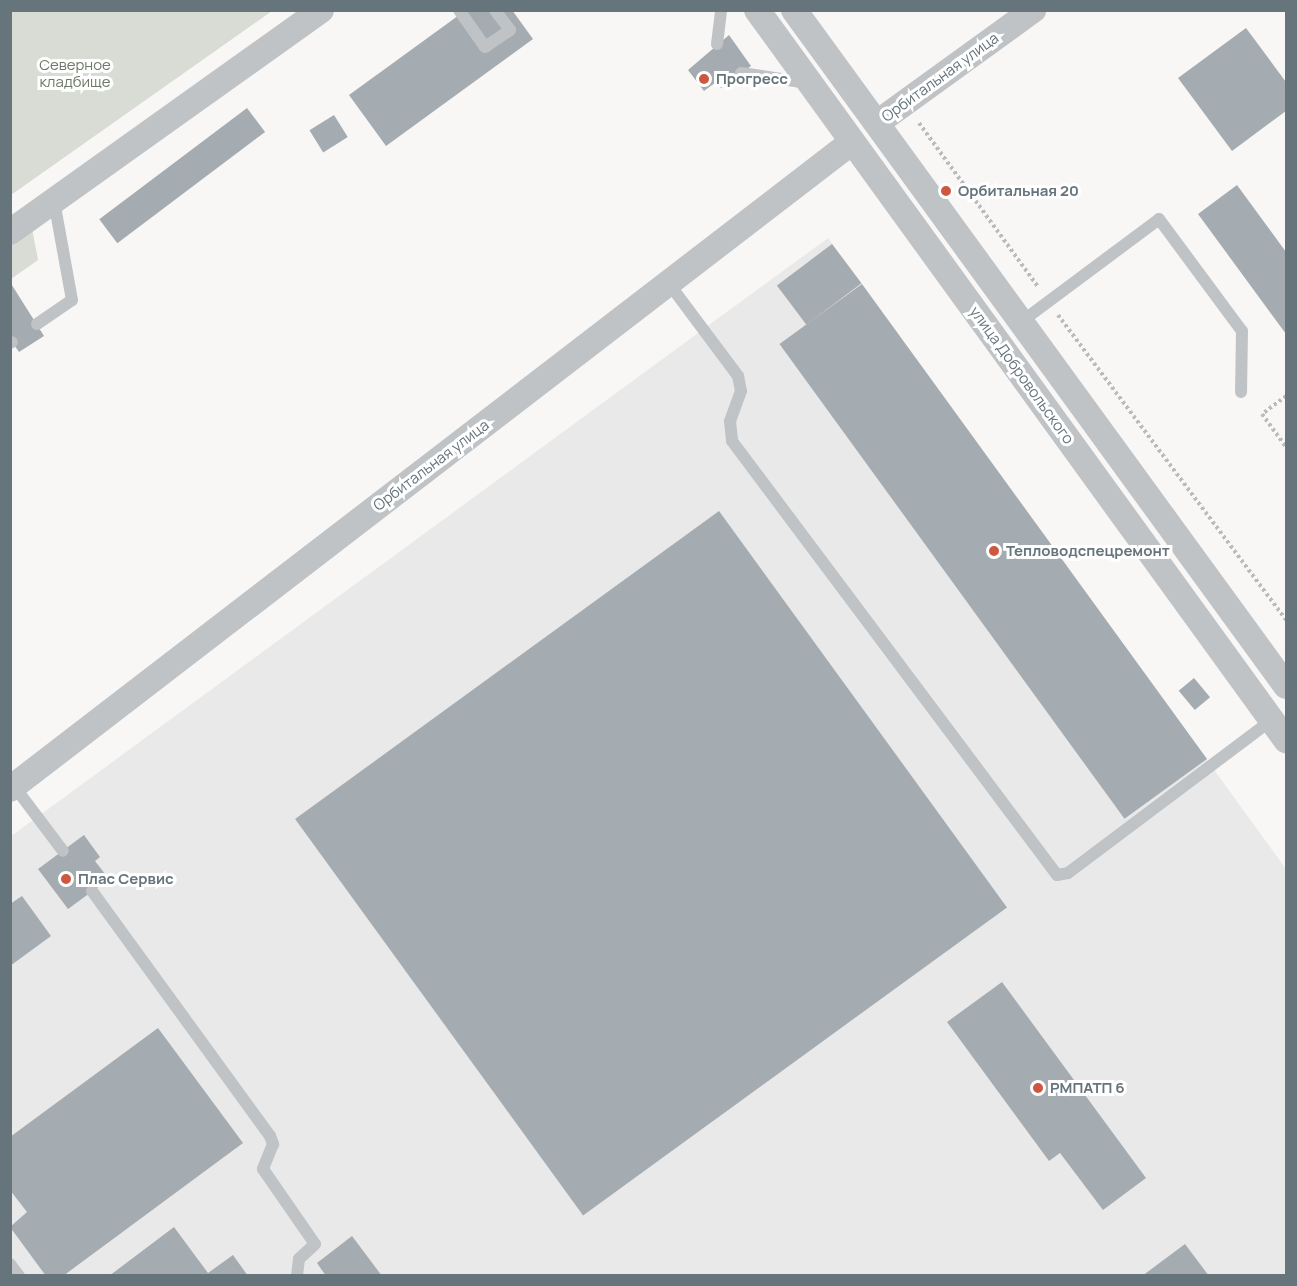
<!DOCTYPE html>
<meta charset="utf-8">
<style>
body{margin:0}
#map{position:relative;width:1297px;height:1286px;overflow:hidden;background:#f8f7f5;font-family:Manrope,sans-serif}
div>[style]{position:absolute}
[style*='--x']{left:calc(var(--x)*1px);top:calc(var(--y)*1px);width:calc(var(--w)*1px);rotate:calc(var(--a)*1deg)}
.built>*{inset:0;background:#e8e9e8}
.green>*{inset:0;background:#d8dcd5}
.building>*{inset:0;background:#a5acb1;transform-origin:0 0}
.path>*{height:4px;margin-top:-2px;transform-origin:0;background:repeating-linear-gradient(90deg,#b9bcbe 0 3px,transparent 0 6px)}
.lane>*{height:12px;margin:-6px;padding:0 6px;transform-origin:6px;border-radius:6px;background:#bfc3c6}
.street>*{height:26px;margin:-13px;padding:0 13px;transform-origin:13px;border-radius:13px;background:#bfc3c6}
.dots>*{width:16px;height:16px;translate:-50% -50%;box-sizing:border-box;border:3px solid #fff;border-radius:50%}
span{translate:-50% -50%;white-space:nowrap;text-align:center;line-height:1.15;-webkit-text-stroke:6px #fff;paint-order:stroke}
.park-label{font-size:15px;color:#6d7a68}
.street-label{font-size:15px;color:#66747c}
.poi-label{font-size:15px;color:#66747c;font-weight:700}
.left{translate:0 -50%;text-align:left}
.frame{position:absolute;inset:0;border:12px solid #66747c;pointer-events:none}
</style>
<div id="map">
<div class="built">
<i style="clip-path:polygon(828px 238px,1286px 869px,1286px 1275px,11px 1275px,10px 837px)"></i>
</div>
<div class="green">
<i style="clip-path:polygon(11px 10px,272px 10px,272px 11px,11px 195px)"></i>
<i style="clip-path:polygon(31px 223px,38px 260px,11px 279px,10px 238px)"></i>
</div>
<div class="building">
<i style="clip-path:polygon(466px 10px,512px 10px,533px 39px,386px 146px,349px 95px)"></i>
<i style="clip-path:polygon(1246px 28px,1286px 82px,1286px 111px,1232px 151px,1178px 78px)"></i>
<i style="clip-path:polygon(729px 35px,751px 66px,721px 88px,716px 82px,704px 91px,688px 70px)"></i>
<i style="left:247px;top:108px;width:30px;height:185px;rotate:53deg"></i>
<i style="left:334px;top:115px;width:26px;height:29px;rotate:58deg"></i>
<i style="clip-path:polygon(1237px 185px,1286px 252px,1286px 334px,1198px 214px)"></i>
<i style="left:832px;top:244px;width:49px;height:69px;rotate:53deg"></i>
<i style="clip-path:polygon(10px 282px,44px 336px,19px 352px,10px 339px)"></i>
<i style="left:862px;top:284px;width:587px;height:102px;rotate:54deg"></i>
<i style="left:719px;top:511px;width:490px;height:524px;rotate:54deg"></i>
<i style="left:1194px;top:678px;width:25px;height:20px;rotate:50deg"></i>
<i style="clip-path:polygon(84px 835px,100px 857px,95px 861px,109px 879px,68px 909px,38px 869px)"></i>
<i style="clip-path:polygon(22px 896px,51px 936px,10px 966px,10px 904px)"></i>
<i style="clip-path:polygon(1002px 982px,1146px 1178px,1103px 1210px,1060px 1153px,1049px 1161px,947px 1022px)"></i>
<i style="clip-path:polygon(158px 1028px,243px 1143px,63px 1276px,46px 1276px,10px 1227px,27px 1212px,10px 1190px,10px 1137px)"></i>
<i style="clip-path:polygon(174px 1227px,208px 1273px,233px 1255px,248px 1276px,109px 1276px)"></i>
<i style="clip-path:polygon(352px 1236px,382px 1276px,326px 1276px,317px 1263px)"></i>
<i style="clip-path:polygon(1185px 1244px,1209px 1276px,1142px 1276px)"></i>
</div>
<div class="path">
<i style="--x:919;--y:123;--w:203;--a:54"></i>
<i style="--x:1058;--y:315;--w:381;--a:53.2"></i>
<i style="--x:1286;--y:396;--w:30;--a:143"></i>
<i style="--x:1262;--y:414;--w:41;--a:54"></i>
</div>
<div class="lane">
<i style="--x:459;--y:10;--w:45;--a:54.9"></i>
<i style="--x:485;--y:47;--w:30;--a:-34"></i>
<i style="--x:510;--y:30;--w:25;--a:-127"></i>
<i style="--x:717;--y:44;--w:34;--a:-83"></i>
<i style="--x:741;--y:73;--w:68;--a:8.5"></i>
<i style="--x:670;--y:285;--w:114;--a:53.2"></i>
<i style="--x:738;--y:376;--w:15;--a:79"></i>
<i style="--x:741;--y:391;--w:32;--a:110"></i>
<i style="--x:730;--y:421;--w:20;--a:84"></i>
<i style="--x:732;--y:441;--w:542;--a:53.17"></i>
<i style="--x:1057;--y:875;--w:11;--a:-10"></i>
<i style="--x:1068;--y:873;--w:255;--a:-36.9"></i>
<i style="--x:1021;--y:322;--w:172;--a:-36.7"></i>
<i style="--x:1159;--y:219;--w:139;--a:53.5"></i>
<i style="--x:1242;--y:331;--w:61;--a:90.9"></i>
<i style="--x:37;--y:324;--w:42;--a:-34.4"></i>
<i style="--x:72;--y:300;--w:101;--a:-100.3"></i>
<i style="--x:10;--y:343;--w:2;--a:-27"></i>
<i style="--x:14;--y:786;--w:81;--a:53"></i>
<i style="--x:92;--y:891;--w:303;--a:54"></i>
<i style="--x:270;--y:1136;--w:9;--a:69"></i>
<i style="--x:273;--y:1144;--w:27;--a:112"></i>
<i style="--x:263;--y:1169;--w:91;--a:55.3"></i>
<i style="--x:315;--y:1244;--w:22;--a:137"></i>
<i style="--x:299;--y:1259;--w:17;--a:97"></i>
<i style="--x:10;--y:1264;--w:15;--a:53"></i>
</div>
<div class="street">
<i style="--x:757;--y:10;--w:902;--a:54.07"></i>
<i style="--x:794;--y:10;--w:836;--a:53.95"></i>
<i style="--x:877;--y:123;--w:193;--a:-35.9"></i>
<i style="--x:10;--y:232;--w:382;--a:-35.5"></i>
<i style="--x:10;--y:789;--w:1062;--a:-37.54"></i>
</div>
<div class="dots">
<i style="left:704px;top:79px;background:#cd573f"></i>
<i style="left:946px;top:191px;background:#cd573f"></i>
<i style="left:994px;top:551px;background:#cd573f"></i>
<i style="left:66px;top:879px;background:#cd573f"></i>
<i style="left:1038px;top:1088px;background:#cd573f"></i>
</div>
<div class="park-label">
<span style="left:75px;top:73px">Северное<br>кладбище</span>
</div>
<div class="street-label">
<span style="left:940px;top:77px;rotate:-36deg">Орбитальная улица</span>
<span style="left:1022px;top:375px;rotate:54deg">улица Добровольского</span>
<span style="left:431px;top:465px;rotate:-37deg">Орбитальная улица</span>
</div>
<div class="poi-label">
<span class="left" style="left:716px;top:79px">Прогресс</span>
<span class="left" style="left:958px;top:191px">Орбитальная 20</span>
<span class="left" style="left:1006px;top:551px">Тепловодспецремонт</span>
<span class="left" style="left:78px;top:879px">Плас Сервис</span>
<span class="left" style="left:1050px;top:1088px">РМПАТП 6</span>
</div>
<div class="frame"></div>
</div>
